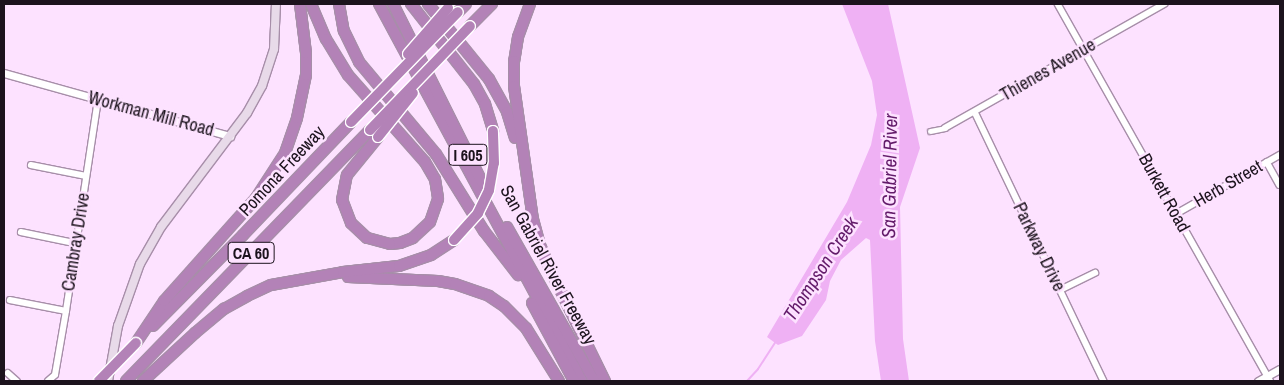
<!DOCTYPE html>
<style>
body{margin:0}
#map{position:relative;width:1284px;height:385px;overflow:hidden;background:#fde2ff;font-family:"Archivo Narrow",sans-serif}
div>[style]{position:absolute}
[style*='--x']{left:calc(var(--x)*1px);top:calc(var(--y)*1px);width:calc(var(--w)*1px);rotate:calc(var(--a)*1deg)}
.water>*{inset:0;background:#efb1f4}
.stream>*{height:2px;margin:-1px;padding:0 1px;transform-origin:1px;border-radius:1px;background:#efb1f4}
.roads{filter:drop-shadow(1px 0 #a78ea9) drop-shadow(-1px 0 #a78ea9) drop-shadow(0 1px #a78ea9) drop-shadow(0 -1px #a78ea9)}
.pedestrian>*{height:4.5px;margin:-2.25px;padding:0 2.25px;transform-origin:2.25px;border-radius:2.25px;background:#fff}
.minor>*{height:5.5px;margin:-2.75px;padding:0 2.75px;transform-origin:2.75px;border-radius:2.75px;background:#fff}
.tertiary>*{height:7px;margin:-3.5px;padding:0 3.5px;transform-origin:3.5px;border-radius:3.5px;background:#fff}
.secondary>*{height:8px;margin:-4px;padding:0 4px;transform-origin:4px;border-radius:4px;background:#e8dae9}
.motorway>*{height:10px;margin:-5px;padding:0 5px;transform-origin:5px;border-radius:5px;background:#b382b7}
.bridges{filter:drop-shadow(1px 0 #fff) drop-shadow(-1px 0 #fff) drop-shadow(0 1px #fff) drop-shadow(0 -1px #fff)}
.motorway-bridge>*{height:10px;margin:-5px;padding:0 5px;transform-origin:5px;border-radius:5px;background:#b382b7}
span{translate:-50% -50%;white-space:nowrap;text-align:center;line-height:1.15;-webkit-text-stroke:5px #fde2ff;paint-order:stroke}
.shield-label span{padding:1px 4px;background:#fde2ff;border:1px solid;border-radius:4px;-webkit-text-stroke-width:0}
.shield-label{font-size:16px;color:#1c131d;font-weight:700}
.street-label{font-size:18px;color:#1c131d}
.water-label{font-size:19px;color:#631b6a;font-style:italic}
.frame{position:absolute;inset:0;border:5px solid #1c131d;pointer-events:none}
</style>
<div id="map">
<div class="water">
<i style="clip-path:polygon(842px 4px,888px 4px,920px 148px,900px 207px,903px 339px,909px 381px,881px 381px,875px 341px,870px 240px,866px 238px,841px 260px,830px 281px,826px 300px,802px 336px,778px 345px,767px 337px,847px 202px,871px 145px,877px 115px,872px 81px)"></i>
</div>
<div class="stream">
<i style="--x:747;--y:381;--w:16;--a:-47"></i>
<i style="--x:758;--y:369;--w:33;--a:-57"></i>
</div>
<div class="roads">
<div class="pedestrian">
<i style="--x:930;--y:131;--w:15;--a:-11"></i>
</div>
<div class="minor">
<i style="--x:1058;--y:4;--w:433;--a:60.6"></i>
<i style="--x:975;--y:112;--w:298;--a:64.4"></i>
<i style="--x:945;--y:128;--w:252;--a:-29.5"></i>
<i style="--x:1267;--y:162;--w:26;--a:61"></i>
<i style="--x:31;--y:165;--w:56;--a:11.3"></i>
<i style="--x:1176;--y:214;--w:120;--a:-29.6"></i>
<i style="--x:21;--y:232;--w:54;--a:11.7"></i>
<i style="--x:1060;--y:290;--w:39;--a:-26"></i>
<i style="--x:10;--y:300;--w:57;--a:11.1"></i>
<i style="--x:8;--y:373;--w:12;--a:42"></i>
<i style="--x:48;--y:381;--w:9;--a:-41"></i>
<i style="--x:55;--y:375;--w:65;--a:-80.2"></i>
<i style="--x:66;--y:311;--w:214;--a:-81.4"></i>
</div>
<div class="tertiary">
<i style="--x:4;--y:73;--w:235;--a:15.6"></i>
<i style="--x:1258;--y:381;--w:25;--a:-29"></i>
</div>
<div class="secondary">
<i style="--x:108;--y:381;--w:56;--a:-79.7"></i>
<i style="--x:118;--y:326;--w:66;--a:-70.5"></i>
<i style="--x:140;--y:264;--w:43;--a:-60.4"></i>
<i style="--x:161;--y:227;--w:143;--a:-53"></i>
<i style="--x:247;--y:113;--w:31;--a:-61"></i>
<i style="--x:262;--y:86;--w:39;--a:-72"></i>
<i style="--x:274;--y:49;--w:45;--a:-87.5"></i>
</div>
<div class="motorway">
<i style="--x:311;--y:4;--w:38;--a:67"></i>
<i style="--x:326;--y:39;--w:42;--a:58.6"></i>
<i style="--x:348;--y:75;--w:116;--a:48.5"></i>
<i style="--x:425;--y:162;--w:20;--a:60"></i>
<i style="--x:435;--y:179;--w:20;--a:81"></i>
<i style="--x:438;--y:199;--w:24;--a:109"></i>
<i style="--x:430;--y:222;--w:23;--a:137"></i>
<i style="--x:413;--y:238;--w:14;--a:159"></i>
<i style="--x:400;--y:243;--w:10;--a:174"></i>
<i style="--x:390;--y:244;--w:24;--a:-165"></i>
<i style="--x:367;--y:238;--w:22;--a:-137"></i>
<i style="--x:351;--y:223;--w:25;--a:-111"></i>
<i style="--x:342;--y:200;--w:25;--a:-79"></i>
<i style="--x:347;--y:175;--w:49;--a:-50.8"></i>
<i style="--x:339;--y:4;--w:27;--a:80"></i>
<i style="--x:344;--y:31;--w:34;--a:64"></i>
<i style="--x:359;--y:62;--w:120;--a:50.1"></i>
<i style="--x:436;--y:154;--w:91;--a:58.1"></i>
<i style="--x:484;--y:231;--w:56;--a:52.3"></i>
<i style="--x:379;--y:4;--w:428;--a:61.7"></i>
<i style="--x:393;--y:4;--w:199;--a:63.4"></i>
<i style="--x:411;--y:4;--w:102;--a:51.8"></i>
<i style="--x:474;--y:84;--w:23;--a:61"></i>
<i style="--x:485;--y:104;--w:28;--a:73"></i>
<i style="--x:428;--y:4;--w:97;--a:50.9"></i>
<i style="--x:489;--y:79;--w:38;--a:61"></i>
<i style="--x:507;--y:112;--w:27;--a:73"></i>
<i style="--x:530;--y:4;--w:35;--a:110"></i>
<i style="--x:518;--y:37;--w:24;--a:99"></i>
<i style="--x:514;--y:61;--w:25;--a:90"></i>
<i style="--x:514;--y:86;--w:134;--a:81.9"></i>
<i style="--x:533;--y:219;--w:27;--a:75"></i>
<i style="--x:540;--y:245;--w:28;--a:67"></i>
<i style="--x:551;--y:271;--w:123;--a:63.9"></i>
<i style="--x:458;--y:12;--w:11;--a:-45"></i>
<i style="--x:470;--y:26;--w:31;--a:-45"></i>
<i style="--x:507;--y:227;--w:177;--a:60.5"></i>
<i style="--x:348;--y:277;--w:90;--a:2.5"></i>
<i style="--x:438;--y:281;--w:17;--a:10"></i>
<i style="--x:455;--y:284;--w:36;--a:19"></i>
<i style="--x:489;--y:296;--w:18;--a:34"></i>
<i style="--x:504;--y:306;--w:31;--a:45"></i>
<i style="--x:526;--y:328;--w:62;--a:58.1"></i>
<i style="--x:532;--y:303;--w:89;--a:61.7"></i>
<i style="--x:153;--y:326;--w:128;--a:-45.3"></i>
<i style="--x:243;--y:235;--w:156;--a:-46.3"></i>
<i style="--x:136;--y:343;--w:50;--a:-56.3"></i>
<i style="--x:164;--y:301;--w:138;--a:-48.2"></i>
<i style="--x:256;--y:198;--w:54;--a:-57.2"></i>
<i style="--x:285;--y:153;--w:37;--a:-71"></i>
<i style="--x:297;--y:118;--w:44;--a:-78.2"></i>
<i style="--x:306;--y:75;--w:22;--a:-90"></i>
<i style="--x:306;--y:53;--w:49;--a:-97"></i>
<i style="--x:126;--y:381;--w:350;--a:-45.8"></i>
<i style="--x:143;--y:381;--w:71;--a:-42.7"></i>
<i style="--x:195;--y:333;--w:38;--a:-40"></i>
<i style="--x:224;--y:309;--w:26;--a:-29"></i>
<i style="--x:247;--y:296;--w:26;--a:-25"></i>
<i style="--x:271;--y:285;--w:73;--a:-10.2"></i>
<i style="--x:343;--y:272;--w:56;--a:-6.1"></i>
<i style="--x:399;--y:266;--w:34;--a:-19"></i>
<i style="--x:431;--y:255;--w:27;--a:-33"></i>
</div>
</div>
<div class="bridges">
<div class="motorway-bridge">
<i style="--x:408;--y:54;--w:61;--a:-49"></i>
<i style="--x:351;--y:122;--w:153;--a:-45.8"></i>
<i style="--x:370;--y:130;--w:144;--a:-46.1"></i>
<i style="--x:378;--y:137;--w:56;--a:-51.5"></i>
<i style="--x:454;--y:240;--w:36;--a:-48"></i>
<i style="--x:478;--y:213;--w:25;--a:-64"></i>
<i style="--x:489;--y:190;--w:27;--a:-80"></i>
<i style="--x:494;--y:163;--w:32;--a:-92"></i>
<i style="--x:99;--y:381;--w:53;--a:-45.8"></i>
</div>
</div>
<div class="shield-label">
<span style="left:468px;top:155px">I 605</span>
<span style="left:251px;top:253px">CA 60</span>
</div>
<div class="street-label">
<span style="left:1048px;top:70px;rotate:-30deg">Thienes Avenue</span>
<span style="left:151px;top:114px;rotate:15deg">Workman Mill Road</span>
<span style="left:282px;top:171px;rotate:-47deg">Pomona Freeway</span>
<span style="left:1228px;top:184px;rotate:-30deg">Herb Street</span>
<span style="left:1164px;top:193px;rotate:61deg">Burkett Road</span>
<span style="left:76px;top:242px;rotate:-81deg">Cambray Drive</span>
<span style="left:1039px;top:247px;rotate:64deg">Parkway Drive</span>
<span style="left:548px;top:265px;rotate:61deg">San Gabriel River Freeway</span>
</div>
<div class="water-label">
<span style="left:890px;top:176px;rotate:-89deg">San Gabriel River</span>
<span style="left:821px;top:269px;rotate:-57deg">Thompson Creek</span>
</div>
<div class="frame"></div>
</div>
